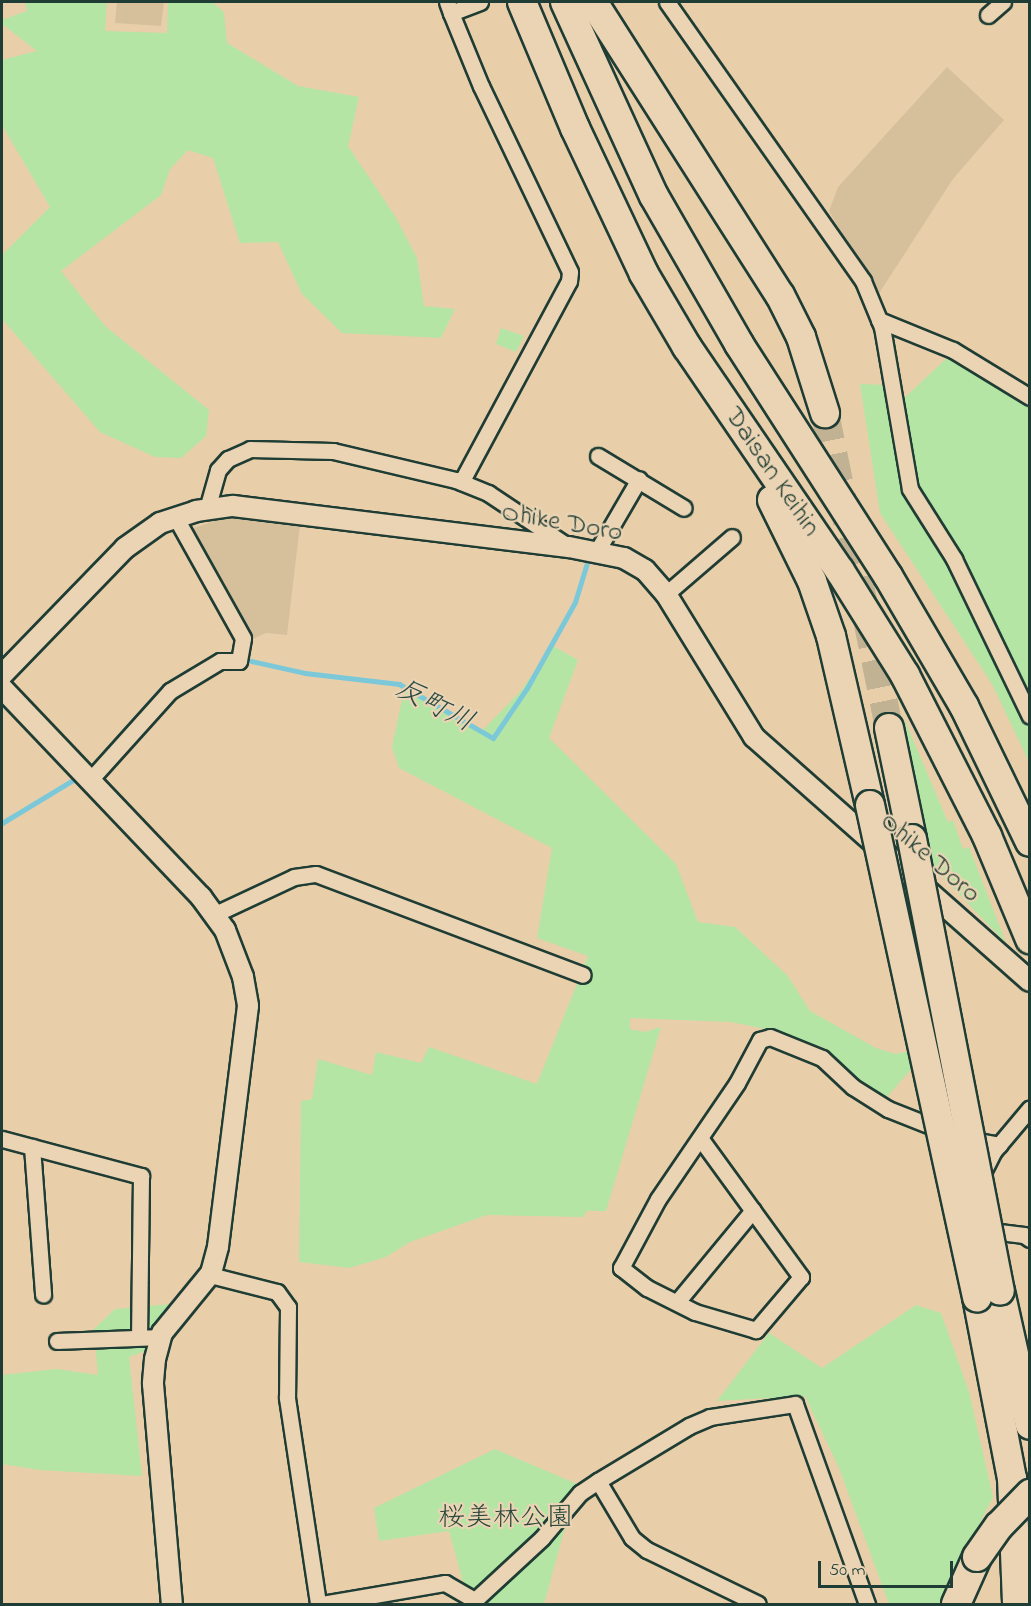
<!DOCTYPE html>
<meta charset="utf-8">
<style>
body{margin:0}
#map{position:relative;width:1031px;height:1606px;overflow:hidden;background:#e8cfaa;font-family:"Indie Flower","Klee One",sans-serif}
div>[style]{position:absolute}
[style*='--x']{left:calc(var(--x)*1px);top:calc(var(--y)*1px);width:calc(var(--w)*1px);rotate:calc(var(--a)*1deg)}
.built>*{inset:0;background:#d6c09c}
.green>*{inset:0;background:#b4e5a4}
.stream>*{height:5px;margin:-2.5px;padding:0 2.5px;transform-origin:2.5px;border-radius:2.5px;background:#7bc8d9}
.motorway-tunnel>*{height:28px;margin-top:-14px;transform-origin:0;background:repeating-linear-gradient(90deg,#c0b292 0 28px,transparent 0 42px)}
.roads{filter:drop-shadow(2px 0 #1f3d34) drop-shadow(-2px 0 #1f3d34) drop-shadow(0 2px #1f3d34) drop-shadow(0 -2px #1f3d34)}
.minor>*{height:15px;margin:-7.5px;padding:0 7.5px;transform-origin:7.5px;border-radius:7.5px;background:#ebd4b4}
.tertiary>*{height:20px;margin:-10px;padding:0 10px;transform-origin:10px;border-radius:10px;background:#ebd4b4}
.motorway>*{height:28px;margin:-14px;padding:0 14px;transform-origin:14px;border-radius:14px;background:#ebd4b4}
.bridges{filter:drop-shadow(2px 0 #1f3d34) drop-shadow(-2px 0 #1f3d34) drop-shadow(0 2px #1f3d34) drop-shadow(0 -2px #1f3d34)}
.motorway-bridge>*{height:28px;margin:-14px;padding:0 14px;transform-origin:14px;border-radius:14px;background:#ebd4b4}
span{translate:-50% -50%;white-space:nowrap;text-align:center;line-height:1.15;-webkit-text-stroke:4.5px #ebd4b4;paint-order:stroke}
.street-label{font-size:27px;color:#1f3d34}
.park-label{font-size:27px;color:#26453a}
.water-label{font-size:28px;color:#284b44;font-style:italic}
.frame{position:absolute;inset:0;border:3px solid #1f3d34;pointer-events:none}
.scale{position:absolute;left:818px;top:1561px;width:135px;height:27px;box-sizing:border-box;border:3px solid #1f3d34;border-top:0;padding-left:8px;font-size:18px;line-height:21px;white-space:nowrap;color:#1f3d34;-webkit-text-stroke:4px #ebd4b4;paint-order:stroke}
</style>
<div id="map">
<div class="built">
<i style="clip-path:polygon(117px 2px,164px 2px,161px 26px,115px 23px)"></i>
<i style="clip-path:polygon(947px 67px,1004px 120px,953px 179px,878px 295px,829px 211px,838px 187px)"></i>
<i style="clip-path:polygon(236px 518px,300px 525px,287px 635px,266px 633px,253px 639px,191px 529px,220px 519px)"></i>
</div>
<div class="green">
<i style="clip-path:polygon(25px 2px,107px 2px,105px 31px,167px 33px,168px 2px,212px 2px,224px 12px,227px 43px,298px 86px,359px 97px,348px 146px,395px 216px,417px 258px,424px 306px,455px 309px,441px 338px,342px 333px,302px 294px,278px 242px,240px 243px,213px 158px,188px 150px,170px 169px,161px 195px,61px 271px,105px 326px,209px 410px,206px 436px,181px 458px,155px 457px,100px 432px,2px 319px,2px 255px,50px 207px,2px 125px,2px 60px,37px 51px,2px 24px,2px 20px,27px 11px)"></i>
<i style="clip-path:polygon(501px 328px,524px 336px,516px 352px,496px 344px)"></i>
<i style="clip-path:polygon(952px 353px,1029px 400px,1029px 762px,992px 684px,880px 513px,860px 384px,887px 385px,897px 405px)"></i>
<i style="clip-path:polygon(553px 646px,578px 660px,549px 738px,676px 864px,698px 922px,735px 927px,787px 975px,810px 1011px,876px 1048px,896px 1054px,910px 1051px,913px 1067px,886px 1098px,851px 1076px,825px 1048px,765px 1029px,731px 1022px,630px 1018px,630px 1029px,645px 1032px,661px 1027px,606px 1211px,586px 1211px,584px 1217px,487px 1215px,410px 1242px,386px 1257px,349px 1268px,299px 1262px,301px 1101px,312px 1099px,318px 1059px,372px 1075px,376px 1052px,421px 1063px,429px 1047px,537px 1084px,588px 956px,537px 938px,552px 848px,399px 768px,392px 747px,404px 690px,480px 733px,519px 693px)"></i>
<i style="clip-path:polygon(905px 721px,948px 822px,953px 820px,963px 849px,969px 847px,1006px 943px,932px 866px,899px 723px)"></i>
<i style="clip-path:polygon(172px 1304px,172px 1311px,150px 1349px,129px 1357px,142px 1476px,40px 1470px,2px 1464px,2px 1375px,57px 1369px,98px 1375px,94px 1329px,115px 1309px)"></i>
<i style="clip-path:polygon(916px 1305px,941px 1313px,969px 1392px,993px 1497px,939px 1604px,889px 1604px,839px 1468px,805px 1396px,717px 1401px,769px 1333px,822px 1368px)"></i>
<i style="clip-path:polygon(495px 1449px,577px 1484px,544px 1604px,469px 1604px,449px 1531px,379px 1541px,374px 1508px)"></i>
</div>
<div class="stream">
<i style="--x:251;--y:661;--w:55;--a:12.5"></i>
<i style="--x:305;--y:673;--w:95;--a:6.7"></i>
<i style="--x:399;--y:684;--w:108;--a:29.9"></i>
<i style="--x:493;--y:738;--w:60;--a:-55.8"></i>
<i style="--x:527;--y:688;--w:98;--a:-60.8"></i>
<i style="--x:575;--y:602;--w:39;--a:-73"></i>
<i style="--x:105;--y:752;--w:89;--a:-48.2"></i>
<i style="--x:164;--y:686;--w:29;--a:-31"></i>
<i style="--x:2;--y:823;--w:89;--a:-31.2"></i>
</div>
<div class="motorway-tunnel">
<i style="--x:825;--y:413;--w:321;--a:78.5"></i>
</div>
<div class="roads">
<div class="minor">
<i style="--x:447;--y:2;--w:12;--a:70"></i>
<i style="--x:451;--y:13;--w:31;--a:-21"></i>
<i style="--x:667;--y:2;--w:341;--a:54.9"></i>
<i style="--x:863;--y:281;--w:50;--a:67.6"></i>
<i style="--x:882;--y:327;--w:164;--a:80.2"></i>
<i style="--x:910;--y:489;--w:83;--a:57.8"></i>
<i style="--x:954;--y:559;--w:174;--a:64.2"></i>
<i style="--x:451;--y:13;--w:79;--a:67.7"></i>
<i style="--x:481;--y:86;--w:206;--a:64.4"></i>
<i style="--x:570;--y:272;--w:9;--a:96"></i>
<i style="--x:569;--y:281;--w:228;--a:118.2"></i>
<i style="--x:988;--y:15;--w:20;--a:-41"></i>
<i style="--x:879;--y:320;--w:80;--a:22.1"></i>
<i style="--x:953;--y:350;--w:90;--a:31.4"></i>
<i style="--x:598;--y:456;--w:100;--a:31.2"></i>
<i style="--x:207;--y:509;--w:41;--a:-74.2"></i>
<i style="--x:218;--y:470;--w:15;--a:-48"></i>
<i style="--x:228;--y:459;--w:24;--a:-24"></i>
<i style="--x:250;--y:449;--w:83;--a:1.4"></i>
<i style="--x:333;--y:451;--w:126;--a:13.3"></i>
<i style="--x:456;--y:480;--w:35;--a:22"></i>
<i style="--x:488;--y:493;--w:97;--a:33.7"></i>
<i style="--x:597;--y:551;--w:83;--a:-59.7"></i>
<i style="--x:666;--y:594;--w:87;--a:-40.8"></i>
<i style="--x:90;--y:780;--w:120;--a:-48"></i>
<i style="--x:170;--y:691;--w:58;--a:-31"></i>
<i style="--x:220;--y:661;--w:19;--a:0"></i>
<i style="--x:239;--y:661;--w:23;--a:-80"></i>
<i style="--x:243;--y:638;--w:137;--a:-119.2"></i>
<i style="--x:213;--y:915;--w:89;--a:-25.1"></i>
<i style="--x:294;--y:877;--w:22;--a:-8"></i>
<i style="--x:316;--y:874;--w:285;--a:20.7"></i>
<i style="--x:700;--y:1138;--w:172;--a:54"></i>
<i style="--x:801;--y:1277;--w:70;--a:130.3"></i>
<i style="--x:756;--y:1330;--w:64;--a:-163.6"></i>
<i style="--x:695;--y:1312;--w:54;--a:-153.4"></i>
<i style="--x:647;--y:1288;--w:33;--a:-142"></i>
<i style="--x:621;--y:1268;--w:78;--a:-61.8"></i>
<i style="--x:658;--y:1199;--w:140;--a:-55.7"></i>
<i style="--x:737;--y:1083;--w:49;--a:-61.9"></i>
<i style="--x:760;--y:1040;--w:10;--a:-17"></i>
<i style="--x:770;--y:1037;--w:56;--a:22"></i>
<i style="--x:822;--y:1058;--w:42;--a:43.1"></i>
<i style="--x:853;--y:1087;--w:41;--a:32.2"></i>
<i style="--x:888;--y:1109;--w:57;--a:21.6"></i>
<i style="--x:2;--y:1139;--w:144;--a:14.9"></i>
<i style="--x:141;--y:1176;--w:159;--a:90.7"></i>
<i style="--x:966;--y:1139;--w:34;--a:10"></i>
<i style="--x:32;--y:1147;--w:148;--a:85.7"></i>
<i style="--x:981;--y:1176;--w:27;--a:-63"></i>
<i style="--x:993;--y:1152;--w:57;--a:-49.9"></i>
<i style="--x:983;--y:1230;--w:41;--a:7"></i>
<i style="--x:1024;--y:1235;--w:7;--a:34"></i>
<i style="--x:210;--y:1275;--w:69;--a:14.2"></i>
<i style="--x:277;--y:1292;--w:19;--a:54"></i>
<i style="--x:288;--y:1307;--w:91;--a:90.6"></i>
<i style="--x:287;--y:1398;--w:208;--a:81.4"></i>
<i style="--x:677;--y:1302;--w:119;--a:-50.4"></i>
<i style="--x:57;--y:1341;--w:104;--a:-2.2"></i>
<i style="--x:598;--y:1481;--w:66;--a:59.2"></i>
<i style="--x:632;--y:1538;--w:19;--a:39"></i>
<i style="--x:647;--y:1550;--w:123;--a:25.9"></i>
<i style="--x:322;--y:1604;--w:125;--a:-9.7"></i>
<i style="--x:445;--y:1583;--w:34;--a:30"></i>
<i style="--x:475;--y:1600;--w:91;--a:-42.8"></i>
<i style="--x:542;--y:1538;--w:59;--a:-49.8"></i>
<i style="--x:580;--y:1493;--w:22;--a:-34"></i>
<i style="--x:598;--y:1481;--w:106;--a:-31.1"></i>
<i style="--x:689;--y:1426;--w:23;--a:-23"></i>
<i style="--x:710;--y:1417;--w:86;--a:-8.7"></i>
<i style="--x:795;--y:1404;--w:213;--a:70.2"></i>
</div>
<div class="tertiary">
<i style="--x:2;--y:675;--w:177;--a:-45.9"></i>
<i style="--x:125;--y:548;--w:43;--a:-35.5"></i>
<i style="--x:160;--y:523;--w:38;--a:-18"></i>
<i style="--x:196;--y:511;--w:37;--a:-8"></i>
<i style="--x:233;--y:506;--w:338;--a:7"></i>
<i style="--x:569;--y:547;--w:56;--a:11.3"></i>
<i style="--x:624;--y:558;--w:24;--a:30"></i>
<i style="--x:645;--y:570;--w:32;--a:49"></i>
<i style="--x:666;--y:594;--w:168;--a:58.4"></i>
<i style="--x:754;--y:737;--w:368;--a:41.5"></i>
<i style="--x:2;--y:688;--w:289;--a:46.4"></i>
<i style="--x:201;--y:897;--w:41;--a:54"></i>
<i style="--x:225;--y:930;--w:50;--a:69"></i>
<i style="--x:243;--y:977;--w:29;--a:80"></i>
<i style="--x:248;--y:1006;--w:243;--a:97.1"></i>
<i style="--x:218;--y:1247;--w:27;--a:105"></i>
<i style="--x:211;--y:1273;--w:77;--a:129.2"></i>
<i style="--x:162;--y:1333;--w:27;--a:105"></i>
<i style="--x:155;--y:1359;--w:25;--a:95"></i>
<i style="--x:153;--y:1384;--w:221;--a:85.1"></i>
</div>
<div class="motorway">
<i style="--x:522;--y:2;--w:137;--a:67.2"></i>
<i style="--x:575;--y:128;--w:161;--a:64.7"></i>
<i style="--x:644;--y:274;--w:85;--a:59.5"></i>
<i style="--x:687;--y:347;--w:271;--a:55.7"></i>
<i style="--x:840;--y:571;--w:123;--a:58"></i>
<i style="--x:905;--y:675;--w:181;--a:63"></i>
<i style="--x:987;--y:836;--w:112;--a:67.3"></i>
<i style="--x:565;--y:2;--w:213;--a:65.4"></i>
<i style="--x:654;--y:196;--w:171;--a:60.1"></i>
<i style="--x:739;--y:344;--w:276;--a:57.3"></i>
<i style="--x:888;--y:576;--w:151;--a:59.7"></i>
<i style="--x:964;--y:706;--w:151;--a:64.1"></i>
<i style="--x:593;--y:2;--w:348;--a:57.5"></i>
<i style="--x:780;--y:295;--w:47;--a:63.4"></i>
<i style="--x:801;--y:337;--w:80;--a:72.5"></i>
<i style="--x:772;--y:500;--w:90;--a:63.7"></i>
<i style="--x:812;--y:581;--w:58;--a:70.9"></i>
<i style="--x:831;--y:636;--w:173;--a:77"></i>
<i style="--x:889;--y:728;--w:113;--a:78.3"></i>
<i style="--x:1000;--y:1291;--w:137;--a:77.4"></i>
<i style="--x:977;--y:1297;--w:184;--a:79.1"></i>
<i style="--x:1012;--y:1478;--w:126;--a:87.7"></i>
<i style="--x:956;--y:1604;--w:51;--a:-65.9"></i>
</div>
</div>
<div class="bridges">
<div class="motorway-bridge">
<i style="--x:870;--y:805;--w:504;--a:77.73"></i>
<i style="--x:912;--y:839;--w:460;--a:79"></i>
<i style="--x:977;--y:1557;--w:38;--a:-55"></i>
<i style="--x:999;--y:1526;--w:45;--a:-45.9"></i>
</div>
</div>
<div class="street-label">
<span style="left:772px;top:472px;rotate:56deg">Daisan Keihin</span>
<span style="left:562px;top:523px;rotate:10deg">Ohike Doro</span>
<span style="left:930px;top:858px;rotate:41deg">Ohike Doro</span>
</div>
<div class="park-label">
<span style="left:506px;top:1519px">桜美林公園</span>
</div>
<div class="water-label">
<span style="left:434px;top:707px;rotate:27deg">反町川</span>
</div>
<div class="frame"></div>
<div class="scale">50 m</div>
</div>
